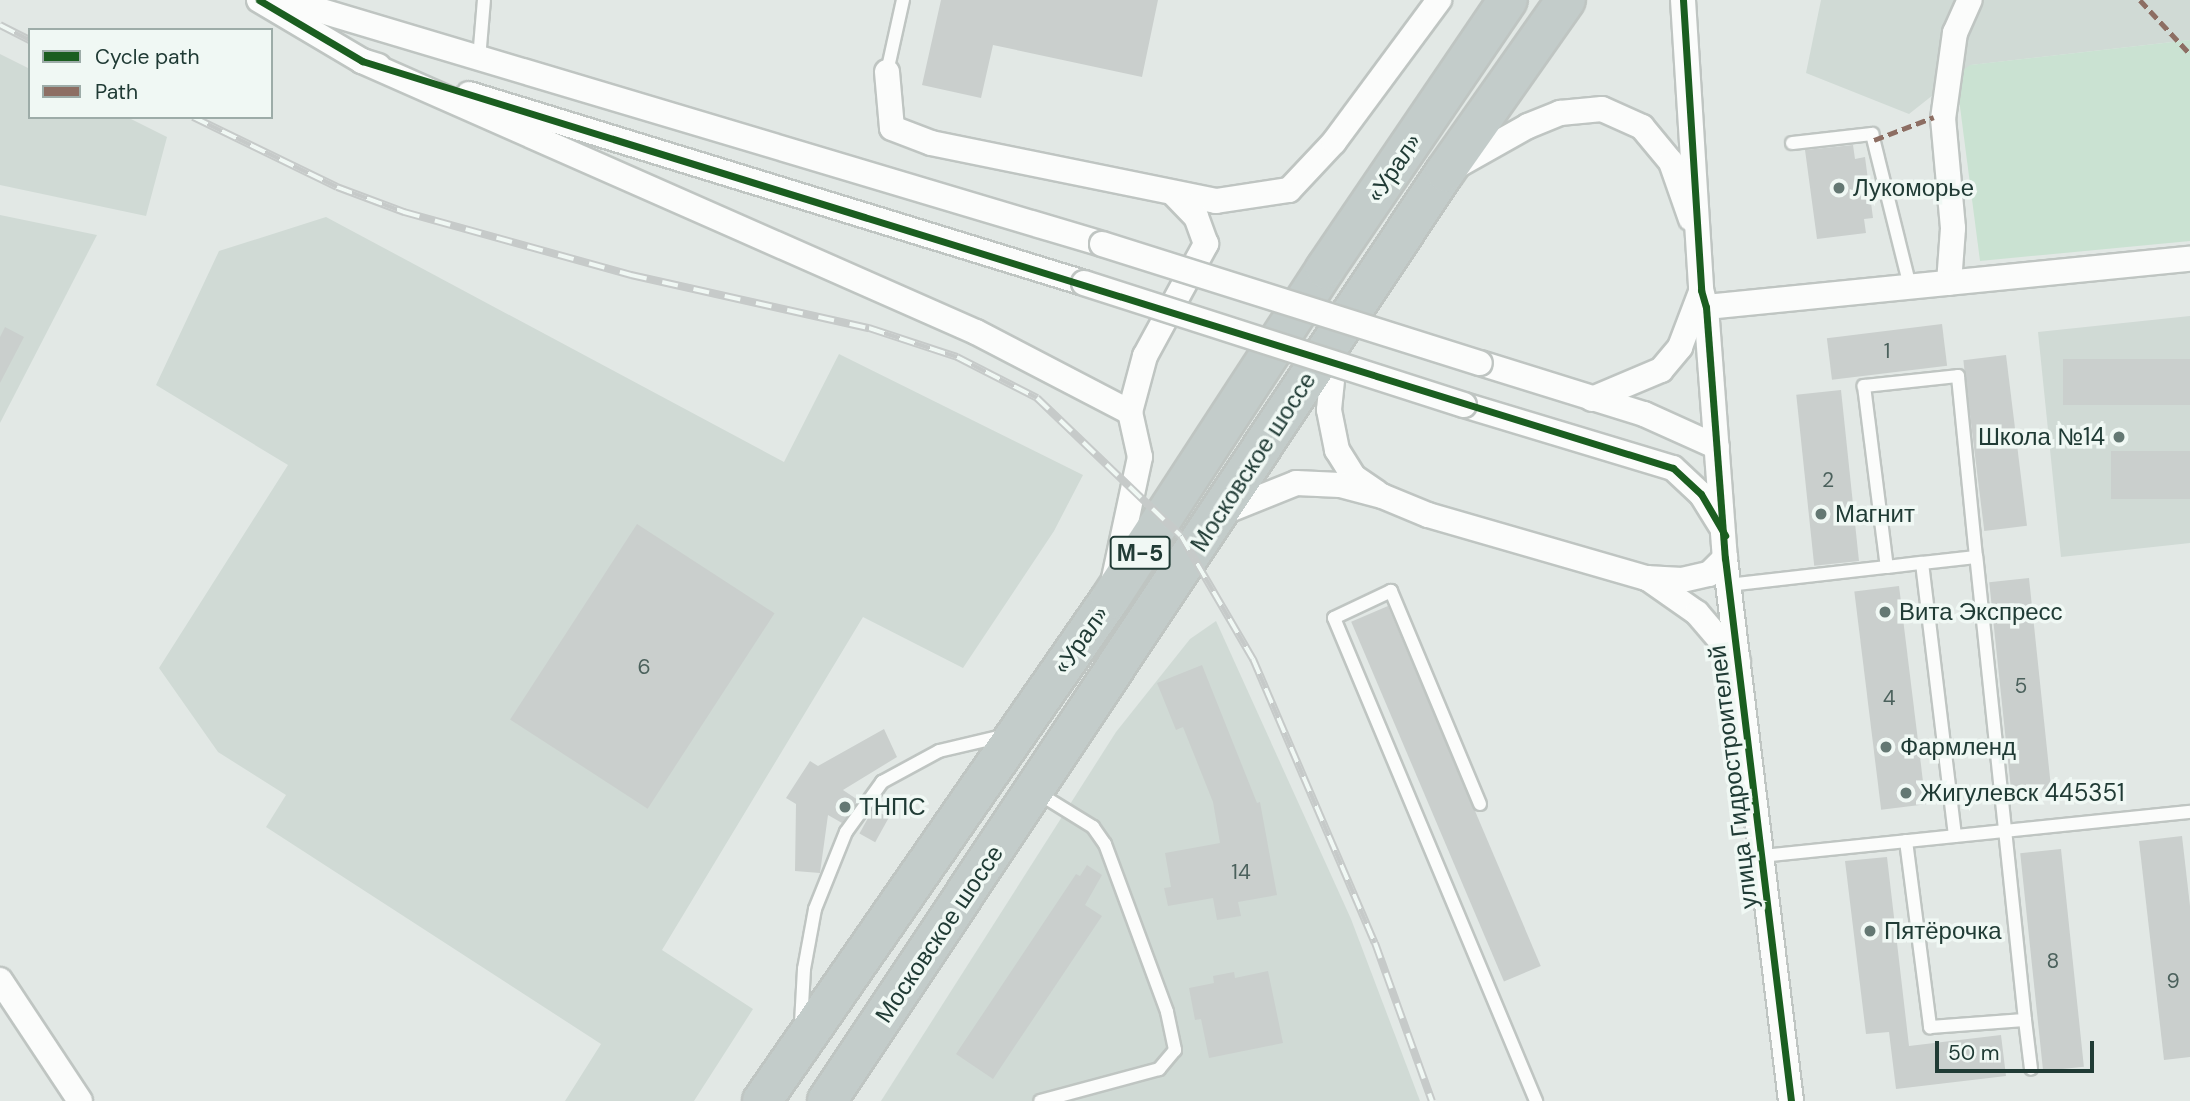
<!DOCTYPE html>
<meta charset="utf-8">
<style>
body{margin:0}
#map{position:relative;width:2190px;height:1101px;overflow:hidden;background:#e2e8e5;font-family:"DM Sans",sans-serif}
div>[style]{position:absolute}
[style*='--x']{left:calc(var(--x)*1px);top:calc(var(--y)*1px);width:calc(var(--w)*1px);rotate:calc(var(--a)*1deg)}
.built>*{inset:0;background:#d0dad5}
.green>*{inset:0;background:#cae2d2}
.building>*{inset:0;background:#cacfcd;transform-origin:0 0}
.roads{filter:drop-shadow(2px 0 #bfc5c2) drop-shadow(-2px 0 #bfc5c2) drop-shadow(0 2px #bfc5c2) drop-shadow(0 -2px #bfc5c2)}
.service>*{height:12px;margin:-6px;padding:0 6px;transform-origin:6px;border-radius:6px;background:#fbfcfb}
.minor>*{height:24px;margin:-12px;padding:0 12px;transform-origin:12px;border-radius:12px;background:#fbfcfb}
.trunk>*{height:38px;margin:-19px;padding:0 19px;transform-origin:19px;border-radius:19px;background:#c3ccca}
.rail>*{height:8px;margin-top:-4px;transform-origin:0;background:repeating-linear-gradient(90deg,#f0f8f4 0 16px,#c6cac9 0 32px);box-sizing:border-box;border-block:2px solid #c6cac9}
.bridges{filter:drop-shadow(2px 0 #bfc5c2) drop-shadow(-2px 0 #bfc5c2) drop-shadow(0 2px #bfc5c2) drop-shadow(0 -2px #bfc5c2)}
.minor-bridge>*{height:24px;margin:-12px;padding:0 12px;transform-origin:12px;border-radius:12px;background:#fbfcfb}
.quiet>*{height:5px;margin-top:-2.5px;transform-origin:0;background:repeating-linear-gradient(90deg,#8d6e63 0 10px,transparent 0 15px)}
.cycleway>*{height:7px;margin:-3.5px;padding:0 3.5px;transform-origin:3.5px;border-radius:3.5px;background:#1b5e20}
.dots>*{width:19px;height:19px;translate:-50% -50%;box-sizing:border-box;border:4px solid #f0f8f4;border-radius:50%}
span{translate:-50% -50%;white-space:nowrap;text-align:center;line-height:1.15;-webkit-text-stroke:7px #f0f8f4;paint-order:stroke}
.number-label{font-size:21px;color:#4b615c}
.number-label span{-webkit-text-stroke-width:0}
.shield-label span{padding:2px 5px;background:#f0f8f4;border:2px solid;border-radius:5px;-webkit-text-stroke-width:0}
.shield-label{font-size:23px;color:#203b35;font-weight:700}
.street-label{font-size:24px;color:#203b35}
.poi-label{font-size:24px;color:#203b35}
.left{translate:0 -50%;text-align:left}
.right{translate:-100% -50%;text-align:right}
.legend{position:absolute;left:28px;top:28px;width:245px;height:91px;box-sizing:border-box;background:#f0f8f4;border:2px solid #9daca8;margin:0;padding:9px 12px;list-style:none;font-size:21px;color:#203b35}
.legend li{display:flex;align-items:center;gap:14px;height:35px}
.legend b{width:35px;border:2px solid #9daca8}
.scale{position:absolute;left:1935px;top:1041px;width:159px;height:32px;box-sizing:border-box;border:4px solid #203b35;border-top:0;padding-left:9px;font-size:21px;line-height:24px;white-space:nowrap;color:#203b35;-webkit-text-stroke:5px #f0f8f4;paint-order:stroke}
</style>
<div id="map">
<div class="built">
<i style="clip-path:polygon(1821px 0,2190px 0,2190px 40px,1971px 65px,1909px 114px,1806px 73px)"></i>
<i style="clip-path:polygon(0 54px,30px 69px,30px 117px,127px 117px,167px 137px,146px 216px,0 185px)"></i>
<i style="clip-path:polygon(0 215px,97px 235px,0 423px)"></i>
<i style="clip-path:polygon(326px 217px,784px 462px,839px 354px,1083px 475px,1054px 531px,963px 668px,863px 617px,662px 950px,753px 1009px,694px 1101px,565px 1101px,601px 1044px,266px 827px,286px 795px,218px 752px,159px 668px,288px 465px,156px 385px,219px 251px)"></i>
<i style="clip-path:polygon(2190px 316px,2190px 543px,2061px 557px,2038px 332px)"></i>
<i style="clip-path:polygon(1216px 621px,1351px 919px,1420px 1101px,881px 1101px,1116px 732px,1190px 639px)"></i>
</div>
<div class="green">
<i style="clip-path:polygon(2190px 40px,2190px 241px,1980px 261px,1956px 76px,1970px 65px)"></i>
</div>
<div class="building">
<i style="clip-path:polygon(941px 0,1158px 0,1142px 77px,993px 45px,981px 98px,922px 85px)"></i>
<i style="clip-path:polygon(1853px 145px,1855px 159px,1865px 157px,1873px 218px,1864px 219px,1866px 233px,1817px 239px,1805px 150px)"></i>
<i style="left:1942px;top:324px;width:42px;height:116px;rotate:83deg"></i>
<i style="clip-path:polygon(5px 327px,24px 337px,0 383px,0 337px)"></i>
<i style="left:2006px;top:355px;width:172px;height:43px;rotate:83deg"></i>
<i style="left:2190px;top:359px;width:46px;height:127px;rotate:90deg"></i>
<i style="left:1841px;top:390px;width:172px;height:45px;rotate:84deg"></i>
<i style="left:2190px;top:451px;width:48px;height:79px;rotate:90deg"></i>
<i style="left:637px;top:524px;width:164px;height:233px;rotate:33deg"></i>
<i style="left:2029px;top:578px;width:212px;height:40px;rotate:84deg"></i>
<i style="left:1899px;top:586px;width:220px;height:45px;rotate:83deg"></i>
<i style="left:1388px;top:606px;width:391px;height:40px;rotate:67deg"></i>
<i style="clip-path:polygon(1202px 665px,1257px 803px,1260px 802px,1277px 895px,1238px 902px,1241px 916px,1217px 920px,1213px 898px,1168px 906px,1164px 888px,1171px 887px,1165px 853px,1220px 843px,1213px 802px,1183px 727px,1176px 730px,1157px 683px)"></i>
<i style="clip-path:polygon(884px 729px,897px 757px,843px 790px,858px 800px,842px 823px,828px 815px,820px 873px,795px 871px,796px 804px,786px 798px,810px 761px,818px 766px)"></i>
<i style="left:873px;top:809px;width:18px;height:28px;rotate:29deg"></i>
<i style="clip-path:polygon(2182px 836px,2190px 906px,2190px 1057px,2164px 1060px,2139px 841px)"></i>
<i style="left:2061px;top:849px;width:219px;height:41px;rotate:84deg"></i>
<i style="clip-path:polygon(1887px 857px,1909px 1046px,2001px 1035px,2006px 1076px,1896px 1089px,1889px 1032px,1866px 1034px,1845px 861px)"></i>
<i style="clip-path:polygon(1087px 865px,1102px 875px,1085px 905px,1102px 916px,993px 1079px,956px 1054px,1076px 874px,1080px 876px)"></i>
<i style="clip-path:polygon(1268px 971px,1283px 1043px,1209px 1058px,1201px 1019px,1195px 1020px,1189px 988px,1214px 983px,1213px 976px,1234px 972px,1235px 978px)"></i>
</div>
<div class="roads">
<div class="service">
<i style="--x:479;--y:59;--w:59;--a:-85.2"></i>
<i style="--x:887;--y:72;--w:74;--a:-77.5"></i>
<i style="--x:1792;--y:143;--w:81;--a:-6.4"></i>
<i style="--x:1872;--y:134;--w:157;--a:76"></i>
<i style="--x:1922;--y:563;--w:275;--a:83.1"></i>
<i style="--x:1728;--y:585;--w:160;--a:-6.5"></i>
<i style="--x:1887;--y:567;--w:35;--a:-7"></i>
<i style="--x:1922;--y:563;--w:54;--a:-6.3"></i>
<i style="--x:1976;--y:557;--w:182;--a:-95.7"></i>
<i style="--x:1958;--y:376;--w:95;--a:173.9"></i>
<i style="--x:1864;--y:386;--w:182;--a:82.8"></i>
<i style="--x:1038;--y:793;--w:65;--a:31.7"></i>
<i style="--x:1093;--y:827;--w:21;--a:55"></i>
<i style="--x:1105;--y:844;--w:179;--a:69.7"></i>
<i style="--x:1167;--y:1012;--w:39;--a:78"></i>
<i style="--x:1175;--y:1050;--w:25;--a:130"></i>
<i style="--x:1159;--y:1069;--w:123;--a:164.9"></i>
<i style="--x:1480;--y:804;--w:231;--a:-112.7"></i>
<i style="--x:1391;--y:591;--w:63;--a:154.7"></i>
<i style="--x:1334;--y:618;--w:524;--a:67.3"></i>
<i style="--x:1906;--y:841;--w:188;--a:82.6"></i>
<i style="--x:1930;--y:1027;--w:95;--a:-4.2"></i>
<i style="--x:2025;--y:1020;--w:466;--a:-96"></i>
<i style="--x:1762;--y:856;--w:430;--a:-5.9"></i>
<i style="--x:2025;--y:1020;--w:49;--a:83"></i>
<i style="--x:801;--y:1023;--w:54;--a:-86.8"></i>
<i style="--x:804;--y:969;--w:61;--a:-79.6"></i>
<i style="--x:815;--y:909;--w:83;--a:-68.1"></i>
<i style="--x:846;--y:832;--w:62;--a:-54.2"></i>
<i style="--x:882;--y:782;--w:65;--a:-28.5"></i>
<i style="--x:939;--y:751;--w:66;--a:-13.2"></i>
</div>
<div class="minor">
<i style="--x:259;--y:0;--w:120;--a:30.6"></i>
<i style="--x:362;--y:61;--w:17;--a:17"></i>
<i style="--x:285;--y:0;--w:853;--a:16.63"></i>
<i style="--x:1683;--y:0;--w:291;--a:86.4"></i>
<i style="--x:1701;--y:290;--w:18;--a:74"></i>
<i style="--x:1706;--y:307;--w:252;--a:85.7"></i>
<i style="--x:1725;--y:558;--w:547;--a:83.07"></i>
<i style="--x:362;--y:61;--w:671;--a:23.82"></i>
<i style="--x:976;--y:332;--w:174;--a:27.5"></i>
<i style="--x:1130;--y:412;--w:46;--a:77.5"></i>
<i style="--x:1140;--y:457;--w:124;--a:102.1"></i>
<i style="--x:887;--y:72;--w:56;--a:84.9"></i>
<i style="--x:892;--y:128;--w:42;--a:21"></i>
<i style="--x:931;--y:143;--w:291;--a:11.5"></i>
<i style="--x:1216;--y:201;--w:74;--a:-8.6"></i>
<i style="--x:1289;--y:190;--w:66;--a:-46.8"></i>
<i style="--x:1334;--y:142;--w:177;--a:-53.5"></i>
<i style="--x:469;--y:94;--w:643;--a:17.08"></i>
<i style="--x:1455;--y:167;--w:84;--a:-29.3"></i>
<i style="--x:1528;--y:126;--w:35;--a:-22"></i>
<i style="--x:1560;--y:113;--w:42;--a:-5.4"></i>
<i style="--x:1602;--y:109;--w:44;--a:24.2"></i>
<i style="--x:1642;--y:127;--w:45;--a:50.4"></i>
<i style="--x:1671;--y:162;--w:60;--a:70.7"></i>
<i style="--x:1949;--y:283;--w:55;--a:-85.8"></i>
<i style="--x:1953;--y:228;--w:109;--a:-95.2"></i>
<i style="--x:1943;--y:119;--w:87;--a:-82.1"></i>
<i style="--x:1955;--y:33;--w:36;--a:-66"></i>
<i style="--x:1706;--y:307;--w:486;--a:-5.7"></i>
<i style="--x:1336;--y:342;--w:68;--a:95.9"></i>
<i style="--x:1329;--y:410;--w:41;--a:78.7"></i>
<i style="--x:1337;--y:450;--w:32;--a:58"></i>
<i style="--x:1354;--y:477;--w:27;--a:34"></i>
<i style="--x:1480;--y:363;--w:172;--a:17.3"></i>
<i style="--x:1644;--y:414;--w:80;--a:24.3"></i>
<i style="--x:1592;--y:399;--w:75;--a:-22.8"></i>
<i style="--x:1661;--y:370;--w:30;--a:-50"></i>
<i style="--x:1680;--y:347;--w:59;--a:-69.1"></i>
<i style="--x:1464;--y:405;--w:218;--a:16.8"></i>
<i style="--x:1673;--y:468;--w:38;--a:43"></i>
<i style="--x:1701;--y:494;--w:36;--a:58"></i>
<i style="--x:1130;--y:412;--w:58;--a:-75"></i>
<i style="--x:1145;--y:356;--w:128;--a:-61.4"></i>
<i style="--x:1206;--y:244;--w:29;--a:-110"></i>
<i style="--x:1196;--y:217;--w:32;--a:-134"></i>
<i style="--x:1219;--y:514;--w:83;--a:-21.9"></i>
<i style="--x:1296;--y:483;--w:44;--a:2.6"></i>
<i style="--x:1340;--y:485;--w:43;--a:14.7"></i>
<i style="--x:1382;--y:496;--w:50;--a:22.4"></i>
<i style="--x:1428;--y:515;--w:227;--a:16.1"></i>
<i style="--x:1646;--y:578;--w:36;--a:3"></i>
<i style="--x:1682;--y:580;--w:28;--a:-13"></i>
<i style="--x:1709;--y:574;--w:23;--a:-45"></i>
<i style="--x:1647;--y:578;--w:61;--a:35"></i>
<i style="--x:1697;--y:613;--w:63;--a:49.5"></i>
<i style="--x:0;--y:980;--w:145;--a:56.5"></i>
</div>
<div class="trunk">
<i style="--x:762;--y:1101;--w:611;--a:-55.27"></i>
<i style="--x:1110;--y:599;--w:394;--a:-56.9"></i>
<i style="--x:1325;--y:269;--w:325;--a:-55.8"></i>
<i style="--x:827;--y:1101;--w:1116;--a:-56.37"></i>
<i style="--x:1445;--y:172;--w:210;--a:-54.9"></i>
</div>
</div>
<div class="rail">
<i style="--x:0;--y:25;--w:34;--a:27"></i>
<i style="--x:193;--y:117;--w:160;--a:25.9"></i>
<i style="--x:337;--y:187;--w:72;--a:20.5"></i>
<i style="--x:404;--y:212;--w:236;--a:15.5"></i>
<i style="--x:631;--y:275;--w:244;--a:12.6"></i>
<i style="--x:869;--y:328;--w:93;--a:18.2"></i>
<i style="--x:957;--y:357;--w:90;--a:27.1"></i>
<i style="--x:1037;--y:398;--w:199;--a:43.8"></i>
<i style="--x:1181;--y:536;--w:143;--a:59.7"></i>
<i style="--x:1253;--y:659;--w:309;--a:66.8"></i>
<i style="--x:1375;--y:943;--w:168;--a:70.2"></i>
</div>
<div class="bridges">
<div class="minor-bridge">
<i style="--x:1102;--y:244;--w:396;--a:17.5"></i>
<i style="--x:1084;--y:283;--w:399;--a:17.8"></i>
</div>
</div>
<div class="quiet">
<i style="--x:2140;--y:0;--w:74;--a:47.2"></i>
<i style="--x:1874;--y:140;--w:64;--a:-21"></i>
</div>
<div class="cycleway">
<i style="--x:259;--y:0;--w:120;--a:30.6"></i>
<i style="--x:362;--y:61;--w:1373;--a:17.25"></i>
<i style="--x:1673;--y:468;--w:38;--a:43"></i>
<i style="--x:1701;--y:494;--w:48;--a:59.7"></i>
<i style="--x:1683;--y:0;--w:291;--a:86.4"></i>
<i style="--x:1701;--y:290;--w:18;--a:74"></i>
<i style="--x:1706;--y:307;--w:252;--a:85.7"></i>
<i style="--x:1725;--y:558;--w:547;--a:83.07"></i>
</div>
<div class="dots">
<i style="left:1839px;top:188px;background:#647873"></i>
<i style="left:2119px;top:437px;background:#647873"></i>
<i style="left:1821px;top:514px;background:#647873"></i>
<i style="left:1885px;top:612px;background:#647873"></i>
<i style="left:1886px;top:747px;background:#647873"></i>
<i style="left:1906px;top:793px;background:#647873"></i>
<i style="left:845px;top:807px;background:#647873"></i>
<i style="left:1870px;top:931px;background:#647873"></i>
</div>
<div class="number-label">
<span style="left:1887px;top:351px">1</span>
<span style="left:1828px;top:480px">2</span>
<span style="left:644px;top:667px">6</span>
<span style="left:2021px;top:686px">5</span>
<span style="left:1889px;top:698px">4</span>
<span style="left:1241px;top:872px">14</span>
<span style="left:2053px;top:961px">8</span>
<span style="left:2173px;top:981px">9</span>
</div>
<div class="shield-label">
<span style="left:1140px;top:553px">М-5</span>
</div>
<div class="street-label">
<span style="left:1394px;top:168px;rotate:-56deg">«Урал»</span>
<span style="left:1253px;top:462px;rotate:-57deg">Московское шоссе</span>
<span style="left:1081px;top:640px;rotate:-55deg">«Урал»</span>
<span style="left:1733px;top:777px;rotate:-97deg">улица Гидростроителей</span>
<span style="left:939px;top:934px;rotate:-56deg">Московское шоссе</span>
</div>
<div class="poi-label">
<span class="left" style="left:1853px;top:188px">Лукоморье</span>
<span class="right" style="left:2105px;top:437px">Школа №14</span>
<span class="left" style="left:1835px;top:514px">Магнит</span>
<span class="left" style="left:1899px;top:612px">Вита Экспресс</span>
<span class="left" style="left:1900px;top:747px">Фармленд</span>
<span class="left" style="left:1920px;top:793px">Жигулевск 445351</span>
<span class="left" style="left:859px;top:807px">ТНПС</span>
<span class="left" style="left:1884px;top:931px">Пятёрочка</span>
</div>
<ul class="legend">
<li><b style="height:9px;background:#1b5e20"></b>Cycle path</li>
<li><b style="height:9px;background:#8d6e63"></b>Path</li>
</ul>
<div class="scale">50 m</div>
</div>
